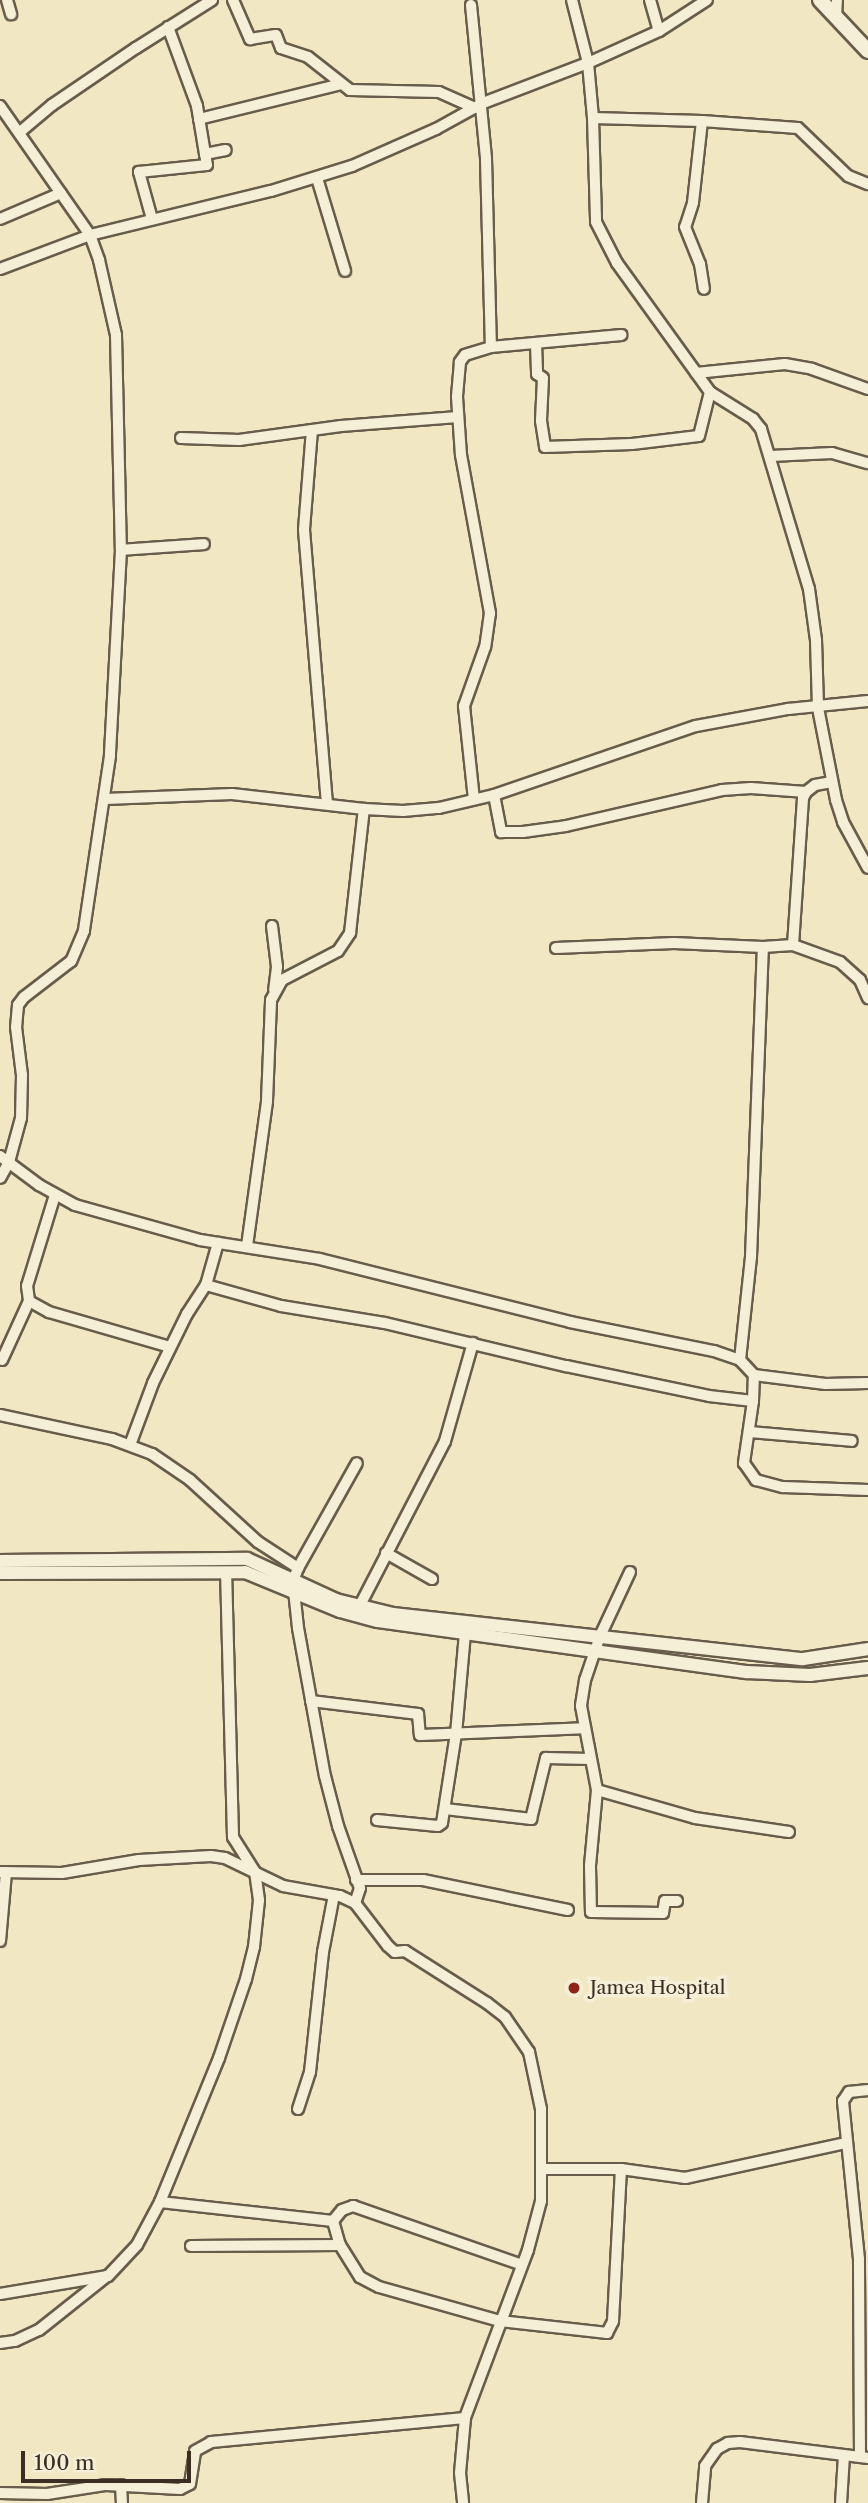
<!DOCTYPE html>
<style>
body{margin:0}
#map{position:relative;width:868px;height:2503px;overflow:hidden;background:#f1e7c3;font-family:"Libre Caslon Text",serif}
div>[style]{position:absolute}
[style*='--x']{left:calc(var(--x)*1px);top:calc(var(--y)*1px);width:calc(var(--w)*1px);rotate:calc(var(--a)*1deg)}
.roads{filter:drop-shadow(2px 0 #685c4b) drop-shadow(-2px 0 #685c4b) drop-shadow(0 2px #685c4b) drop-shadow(0 -2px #685c4b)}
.minor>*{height:10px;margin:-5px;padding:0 5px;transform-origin:5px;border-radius:5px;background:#f6efd8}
.tertiary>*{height:12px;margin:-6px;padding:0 6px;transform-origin:6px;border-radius:6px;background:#f6efd8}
.secondary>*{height:14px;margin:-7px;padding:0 7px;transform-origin:7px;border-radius:7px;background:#f6efd8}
.dots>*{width:19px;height:19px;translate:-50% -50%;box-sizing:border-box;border:4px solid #f6efd8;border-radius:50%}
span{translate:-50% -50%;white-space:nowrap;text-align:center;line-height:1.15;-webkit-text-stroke:7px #f6efd8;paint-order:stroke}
.poi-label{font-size:19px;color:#3b2e23}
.left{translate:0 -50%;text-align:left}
.scale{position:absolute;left:21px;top:2451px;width:170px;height:32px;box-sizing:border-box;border:4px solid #3b2e23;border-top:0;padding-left:9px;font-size:21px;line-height:24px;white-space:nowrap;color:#3b2e23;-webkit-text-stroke:5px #f6efd8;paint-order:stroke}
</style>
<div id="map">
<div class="roads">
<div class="minor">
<i style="--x:7;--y:0;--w:15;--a:74"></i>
<i style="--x:233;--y:0;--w:43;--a:66.4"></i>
<i style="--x:250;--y:39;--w:26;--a:-9"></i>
<i style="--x:276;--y:35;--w:14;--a:69"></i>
<i style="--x:281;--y:48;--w:28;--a:18"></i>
<i style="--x:308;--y:57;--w:53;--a:38.2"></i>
<i style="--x:350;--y:90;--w:89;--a:1.3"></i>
<i style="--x:439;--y:92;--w:39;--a:24"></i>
<i style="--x:572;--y:0;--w:65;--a:75.7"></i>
<i style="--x:588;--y:63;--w:55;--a:84.8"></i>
<i style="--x:593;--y:118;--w:104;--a:88.3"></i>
<i style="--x:596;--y:222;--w:46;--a:62.9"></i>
<i style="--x:617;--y:263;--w:159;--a:54.2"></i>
<i style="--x:710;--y:392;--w:51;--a:32.1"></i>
<i style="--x:753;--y:419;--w:13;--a:51"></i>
<i style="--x:761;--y:429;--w:167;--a:73.3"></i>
<i style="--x:809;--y:589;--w:51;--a:82.2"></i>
<i style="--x:816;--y:640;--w:68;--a:88.3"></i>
<i style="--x:818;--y:708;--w:94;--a:78.9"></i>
<i style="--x:836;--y:800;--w:23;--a:72"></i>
<i style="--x:843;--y:822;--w:52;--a:61.5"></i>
<i style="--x:650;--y:0;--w:32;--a:74"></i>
<i style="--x:471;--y:5;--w:155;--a:84.4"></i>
<i style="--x:486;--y:159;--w:188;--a:88.5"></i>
<i style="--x:491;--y:347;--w:27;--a:163"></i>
<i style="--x:465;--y:355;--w:9;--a:126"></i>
<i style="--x:460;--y:362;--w:35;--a:95"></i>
<i style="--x:457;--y:397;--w:58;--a:86.1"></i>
<i style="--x:461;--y:455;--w:161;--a:79.6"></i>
<i style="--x:490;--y:613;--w:34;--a:98"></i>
<i style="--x:485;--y:647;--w:63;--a:109.6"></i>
<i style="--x:464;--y:706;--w:94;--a:83.9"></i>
<i style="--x:836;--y:17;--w:17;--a:-87"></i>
<i style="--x:168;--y:27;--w:84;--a:69.8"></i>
<i style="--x:197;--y:106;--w:49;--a:80.5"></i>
<i style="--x:0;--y:106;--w:157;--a:55.1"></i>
<i style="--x:90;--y:235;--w:27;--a:70"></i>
<i style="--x:99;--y:260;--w:77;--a:77.2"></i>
<i style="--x:116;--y:335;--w:215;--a:88.7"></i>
<i style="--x:121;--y:550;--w:206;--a:93.1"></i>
<i style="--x:110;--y:756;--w:177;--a:98.5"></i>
<i style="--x:84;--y:931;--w:33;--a:113"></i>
<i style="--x:71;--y:961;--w:59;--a:142.5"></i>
<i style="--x:24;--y:997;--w:10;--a:127"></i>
<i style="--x:18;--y:1005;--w:22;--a:95"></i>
<i style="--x:16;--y:1027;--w:48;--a:82.9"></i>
<i style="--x:22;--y:1075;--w:43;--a:91.3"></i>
<i style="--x:21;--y:1118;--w:46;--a:105.3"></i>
<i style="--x:9;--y:1162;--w:18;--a:119"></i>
<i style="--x:593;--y:118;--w:109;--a:1.6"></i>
<i style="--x:702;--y:121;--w:96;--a:4.2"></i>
<i style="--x:798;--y:128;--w:69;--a:43.8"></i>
<i style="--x:848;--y:176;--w:22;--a:22"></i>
<i style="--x:199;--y:119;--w:146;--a:-13.8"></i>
<i style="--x:702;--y:121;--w:82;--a:96.3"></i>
<i style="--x:693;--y:203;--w:25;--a:108"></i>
<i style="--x:685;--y:227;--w:40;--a:68"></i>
<i style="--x:700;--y:264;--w:25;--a:81"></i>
<i style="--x:20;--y:132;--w:42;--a:-40.2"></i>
<i style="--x:52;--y:105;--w:102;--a:-34.2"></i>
<i style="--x:136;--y:48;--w:90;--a:-32.3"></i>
<i style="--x:317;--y:178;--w:97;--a:73.2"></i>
<i style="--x:0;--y:219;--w:66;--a:-23.1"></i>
<i style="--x:152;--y:219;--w:49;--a:-105.5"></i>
<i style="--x:139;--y:172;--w:68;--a:-5.9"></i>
<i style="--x:207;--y:165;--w:11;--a:-100"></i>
<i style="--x:205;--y:154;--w:21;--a:-11"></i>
<i style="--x:0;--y:269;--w:96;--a:-20.7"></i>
<i style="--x:90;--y:235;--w:186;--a:-13.7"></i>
<i style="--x:271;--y:191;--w:85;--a:-17.2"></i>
<i style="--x:352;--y:166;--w:92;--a:-23.8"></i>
<i style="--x:436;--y:129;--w:54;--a:-29"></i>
<i style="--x:483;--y:103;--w:112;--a:-20.9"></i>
<i style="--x:588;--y:63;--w:78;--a:-24.3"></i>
<i style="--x:659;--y:31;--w:57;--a:-32.9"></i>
<i style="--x:536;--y:343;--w:31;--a:88"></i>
<i style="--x:537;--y:374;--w:7;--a:34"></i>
<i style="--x:543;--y:378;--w:43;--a:92.7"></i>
<i style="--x:541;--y:421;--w:26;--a:81"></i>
<i style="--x:545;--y:447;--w:87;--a:-2"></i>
<i style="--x:632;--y:444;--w:67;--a:-6.8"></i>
<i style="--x:699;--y:436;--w:45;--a:-76"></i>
<i style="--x:491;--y:347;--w:131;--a:-5.3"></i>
<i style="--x:696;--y:373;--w:89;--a:-5.8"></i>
<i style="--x:785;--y:364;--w:27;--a:10"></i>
<i style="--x:812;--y:369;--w:59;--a:19.7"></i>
<i style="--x:312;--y:430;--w:100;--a:94.6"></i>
<i style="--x:304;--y:530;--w:274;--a:85.2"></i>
<i style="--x:181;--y:438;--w:58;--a:2"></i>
<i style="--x:239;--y:440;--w:103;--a:-7.8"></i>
<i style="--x:341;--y:426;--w:117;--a:-4.4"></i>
<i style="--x:771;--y:456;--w:61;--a:-2.8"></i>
<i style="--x:832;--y:453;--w:37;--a:16"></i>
<i style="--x:121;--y:550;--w:83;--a:-4.1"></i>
<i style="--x:494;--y:795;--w:38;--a:79"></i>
<i style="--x:501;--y:832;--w:22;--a:0"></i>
<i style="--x:523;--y:832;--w:43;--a:-7.9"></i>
<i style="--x:566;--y:826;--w:160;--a:-13"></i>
<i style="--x:722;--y:790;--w:29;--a:-4"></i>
<i style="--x:751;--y:788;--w:55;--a:4.2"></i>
<i style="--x:105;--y:799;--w:127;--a:-2.3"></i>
<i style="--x:232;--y:794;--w:133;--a:6.5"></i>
<i style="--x:364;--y:809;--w:39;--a:3"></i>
<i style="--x:403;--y:811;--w:36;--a:-5"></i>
<i style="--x:439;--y:808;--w:57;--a:-13.3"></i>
<i style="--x:494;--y:795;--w:213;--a:-18.9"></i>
<i style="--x:696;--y:726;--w:94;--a:-10.5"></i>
<i style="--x:788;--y:709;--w:80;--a:-5.7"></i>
<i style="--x:272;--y:926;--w:41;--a:83"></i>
<i style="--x:277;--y:967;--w:23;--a:97"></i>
<i style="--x:793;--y:945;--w:50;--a:19.9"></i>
<i style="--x:840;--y:962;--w:27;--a:42"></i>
<i style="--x:860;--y:980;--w:20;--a:66"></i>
<i style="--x:556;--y:948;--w:118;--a:-2.4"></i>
<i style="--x:674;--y:943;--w:89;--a:2.6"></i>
<i style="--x:0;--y:1156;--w:49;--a:36.6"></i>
<i style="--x:39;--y:1185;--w:41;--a:29.1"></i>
<i style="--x:75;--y:1205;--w:130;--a:15.6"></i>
<i style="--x:200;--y:1240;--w:121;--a:9"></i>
<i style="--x:320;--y:1259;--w:258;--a:14.1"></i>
<i style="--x:570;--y:1322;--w:147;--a:11.4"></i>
<i style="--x:714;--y:1351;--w:28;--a:19"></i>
<i style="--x:740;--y:1360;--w:21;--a:47"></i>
<i style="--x:754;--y:1375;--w:72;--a:7.2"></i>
<i style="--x:825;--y:1384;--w:43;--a:-1.3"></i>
<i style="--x:55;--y:1195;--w:95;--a:107.1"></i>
<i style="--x:27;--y:1286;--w:15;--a:82"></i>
<i style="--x:29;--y:1301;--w:23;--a:29"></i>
<i style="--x:49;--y:1312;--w:126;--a:16.1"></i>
<i style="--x:247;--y:1246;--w:146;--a:-82.1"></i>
<i style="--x:267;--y:1101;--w:101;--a:-87.7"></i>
<i style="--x:271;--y:1000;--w:23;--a:-61"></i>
<i style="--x:282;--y:980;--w:63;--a:-27.4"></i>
<i style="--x:338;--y:951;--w:22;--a:-56"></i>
<i style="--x:350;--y:933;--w:125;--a:-83.6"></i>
<i style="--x:206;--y:1285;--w:78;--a:15.6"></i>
<i style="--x:281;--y:1306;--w:105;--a:9.3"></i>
<i style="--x:385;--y:1323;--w:186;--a:13.4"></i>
<i style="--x:566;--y:1366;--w:146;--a:11.8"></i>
<i style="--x:709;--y:1396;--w:44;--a:6.5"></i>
<i style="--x:753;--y:1401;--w:26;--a:-88"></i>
<i style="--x:2;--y:1360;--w:65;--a:-65.4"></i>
<i style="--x:740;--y:1360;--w:104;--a:-83.9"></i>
<i style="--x:751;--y:1257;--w:310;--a:-87.8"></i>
<i style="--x:763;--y:947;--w:30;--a:-4"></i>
<i style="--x:793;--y:945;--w:147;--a:-86.1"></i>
<i style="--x:803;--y:798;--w:7;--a:-63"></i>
<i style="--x:806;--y:792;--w:11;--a:-38"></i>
<i style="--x:815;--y:785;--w:17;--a:-10"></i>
<i style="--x:753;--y:1401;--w:63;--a:98.3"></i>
<i style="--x:744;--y:1463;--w:21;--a:55"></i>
<i style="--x:756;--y:1480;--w:28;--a:15"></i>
<i style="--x:783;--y:1487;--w:85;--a:2"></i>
<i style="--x:0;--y:1415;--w:115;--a:12.1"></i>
<i style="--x:112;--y:1439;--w:43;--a:20.6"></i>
<i style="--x:152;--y:1454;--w:46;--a:34.4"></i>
<i style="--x:190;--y:1480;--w:92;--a:42.4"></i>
<i style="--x:258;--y:1542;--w:48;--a:33"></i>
<i style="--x:298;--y:1568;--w:14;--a:111"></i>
<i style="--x:293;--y:1581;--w:47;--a:83.9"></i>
<i style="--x:298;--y:1628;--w:150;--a:79.7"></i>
<i style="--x:325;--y:1776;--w:52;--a:75.4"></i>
<i style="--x:338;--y:1826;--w:66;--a:70.5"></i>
<i style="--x:360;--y:1888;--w:16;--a:108"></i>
<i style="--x:355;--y:1903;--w:54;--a:52.5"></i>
<i style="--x:388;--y:1946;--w:9;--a:41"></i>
<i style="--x:395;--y:1952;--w:10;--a:-6"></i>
<i style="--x:405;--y:1951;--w:97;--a:32.4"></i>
<i style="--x:487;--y:2003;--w:23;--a:38"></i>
<i style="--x:505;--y:2017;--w:42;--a:55.6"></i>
<i style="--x:529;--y:2052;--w:58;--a:78.1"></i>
<i style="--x:541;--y:2109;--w:92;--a:90"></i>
<i style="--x:541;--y:2201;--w:51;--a:104.9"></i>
<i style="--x:528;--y:2250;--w:179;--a:110.6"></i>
<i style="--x:465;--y:2418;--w:55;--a:95.2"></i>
<i style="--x:460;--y:2473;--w:30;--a:84"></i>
<i style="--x:750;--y:1432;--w:102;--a:5"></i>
<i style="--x:130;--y:1445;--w:66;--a:-69.6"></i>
<i style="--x:153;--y:1383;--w:77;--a:-63.8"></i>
<i style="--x:187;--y:1314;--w:35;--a:-57"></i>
<i style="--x:206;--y:1285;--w:44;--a:-74.1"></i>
<i style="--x:386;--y:1553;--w:53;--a:29.5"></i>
<i style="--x:298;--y:1568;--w:120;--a:-60.7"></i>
<i style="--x:630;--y:1572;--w:71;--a:115.1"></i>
<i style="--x:600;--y:1636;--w:46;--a:108.8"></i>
<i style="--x:585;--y:1680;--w:26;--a:99"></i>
<i style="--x:581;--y:1706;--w:86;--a:79.2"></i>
<i style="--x:597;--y:1790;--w:76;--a:95.3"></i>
<i style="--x:590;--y:1866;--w:46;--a:88.8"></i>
<i style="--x:591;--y:1912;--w:72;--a:0.8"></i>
<i style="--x:663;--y:1913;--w:12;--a:-81"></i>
<i style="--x:665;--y:1901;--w:12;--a:0"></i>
<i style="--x:357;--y:1611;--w:191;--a:-62.6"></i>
<i style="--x:445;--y:1441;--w:102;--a:-74.1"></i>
<i style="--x:311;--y:1701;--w:108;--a:6.9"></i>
<i style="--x:418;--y:1714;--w:21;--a:85"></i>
<i style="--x:420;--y:1735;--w:164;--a:-2.4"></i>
<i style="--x:597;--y:1790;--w:102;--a:15.9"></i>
<i style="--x:695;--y:1818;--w:95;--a:8.5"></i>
<i style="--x:445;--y:1809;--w:87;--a:6.6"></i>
<i style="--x:531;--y:1819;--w:63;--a:-76.2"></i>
<i style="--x:546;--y:1758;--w:44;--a:1.3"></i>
<i style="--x:377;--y:1820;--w:61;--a:5.6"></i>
<i style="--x:438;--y:1826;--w:5;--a:-37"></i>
<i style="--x:442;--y:1823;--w:90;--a:-81.1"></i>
<i style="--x:456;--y:1734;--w:100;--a:-84.9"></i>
<i style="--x:0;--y:1872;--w:62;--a:0.9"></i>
<i style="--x:62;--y:1873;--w:78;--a:-9.6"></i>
<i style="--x:139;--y:1860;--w:72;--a:-3.2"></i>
<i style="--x:211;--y:1856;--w:14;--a:8"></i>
<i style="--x:225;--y:1858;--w:64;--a:25.8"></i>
<i style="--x:283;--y:1886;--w:58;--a:10"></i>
<i style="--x:340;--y:1896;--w:17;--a:25"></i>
<i style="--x:356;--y:1880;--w:67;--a:0"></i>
<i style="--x:423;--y:1880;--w:148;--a:11.7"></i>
<i style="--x:0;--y:1941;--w:69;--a:-85"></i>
<i style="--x:298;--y:2109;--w:39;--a:-72"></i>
<i style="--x:310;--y:2072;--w:121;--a:-83.8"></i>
<i style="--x:323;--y:1952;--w:58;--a:-79.1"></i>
<i style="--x:543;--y:2169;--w:78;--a:0"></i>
<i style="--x:621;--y:2169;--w:65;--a:8"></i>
<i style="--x:685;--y:2178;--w:165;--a:-12.3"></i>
<i style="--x:160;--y:2202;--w:174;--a:6.3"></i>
<i style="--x:333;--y:2221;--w:25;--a:74"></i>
<i style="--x:340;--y:2245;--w:38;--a:58"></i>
<i style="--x:360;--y:2277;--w:21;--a:28"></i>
<i style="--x:379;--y:2287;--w:126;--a:15.7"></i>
<i style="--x:500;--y:2321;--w:108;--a:6.4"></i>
<i style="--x:607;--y:2333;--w:13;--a:-63"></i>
<i style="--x:613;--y:2321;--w:152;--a:-87"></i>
<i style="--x:333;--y:2221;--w:14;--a:-51"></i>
<i style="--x:342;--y:2210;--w:12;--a:-20"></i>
<i style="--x:353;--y:2206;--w:179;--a:19.2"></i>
<i style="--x:191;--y:2246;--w:149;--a:-0.4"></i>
<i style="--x:0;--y:2294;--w:109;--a:-9.5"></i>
<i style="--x:108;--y:2276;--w:42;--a:-46.9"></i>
<i style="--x:137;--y:2245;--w:49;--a:-61.9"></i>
<i style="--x:160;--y:2202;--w:156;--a:-67.7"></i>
<i style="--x:219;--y:2058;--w:83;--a:-71.1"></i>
<i style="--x:246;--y:1979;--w:33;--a:-76"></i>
<i style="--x:254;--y:1947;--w:47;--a:-83.9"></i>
<i style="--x:259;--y:1900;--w:28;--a:-98"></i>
<i style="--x:255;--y:1872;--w:41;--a:-122.2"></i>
<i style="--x:233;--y:1837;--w:264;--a:-91.5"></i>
<i style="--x:0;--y:2343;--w:15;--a:-8"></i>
<i style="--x:15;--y:2341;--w:26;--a:-25"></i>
<i style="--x:39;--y:2330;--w:87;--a:-38.5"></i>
<i style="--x:860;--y:2457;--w:198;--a:-90.3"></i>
<i style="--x:859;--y:2259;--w:159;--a:-95.8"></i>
<i style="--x:843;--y:2101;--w:11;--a:-56"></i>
<i style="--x:849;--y:2092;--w:19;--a:-6"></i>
<i style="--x:121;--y:2485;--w:18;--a:87"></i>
<i style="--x:0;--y:2493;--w:47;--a:1.2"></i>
<i style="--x:47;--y:2494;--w:60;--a:-8.7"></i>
<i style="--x:106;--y:2485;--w:74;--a:3.1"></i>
<i style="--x:180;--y:2489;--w:11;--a:-27"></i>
<i style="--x:190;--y:2484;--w:33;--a:-81"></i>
<i style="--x:195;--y:2451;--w:18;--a:-29"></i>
<i style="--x:211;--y:2442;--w:255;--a:-5.4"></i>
<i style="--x:702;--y:2503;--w:37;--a:-85"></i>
<i style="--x:705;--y:2466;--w:21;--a:-55"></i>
<i style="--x:717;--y:2449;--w:13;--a:-29"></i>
<i style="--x:728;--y:2443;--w:12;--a:-5"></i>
<i style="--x:740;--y:2442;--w:129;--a:7.1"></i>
<i style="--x:841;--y:2503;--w:48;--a:-86.4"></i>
</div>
<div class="tertiary">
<i style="--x:0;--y:1561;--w:247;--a:-0.5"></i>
<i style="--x:247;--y:1559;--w:98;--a:24.7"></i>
<i style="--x:336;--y:1600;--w:59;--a:13.8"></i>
<i style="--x:393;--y:1614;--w:412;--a:6.3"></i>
<i style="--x:803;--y:1659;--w:66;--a:-8.7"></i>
<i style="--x:0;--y:1573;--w:245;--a:-0.2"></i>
<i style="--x:245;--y:1572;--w:103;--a:22.3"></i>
<i style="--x:340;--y:1611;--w:39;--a:15"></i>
<i style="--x:378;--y:1621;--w:373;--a:7.9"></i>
<i style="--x:747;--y:1672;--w:63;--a:2.7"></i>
<i style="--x:810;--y:1675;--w:58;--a:-6.9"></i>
</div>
<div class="secondary">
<i style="--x:820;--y:0;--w:70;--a:46.7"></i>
</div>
</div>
<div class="dots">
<i style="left:574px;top:1988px;background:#8f2418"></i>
</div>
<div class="poi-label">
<span class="left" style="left:590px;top:1988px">Jamea Hospital</span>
</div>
<div class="scale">100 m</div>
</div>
